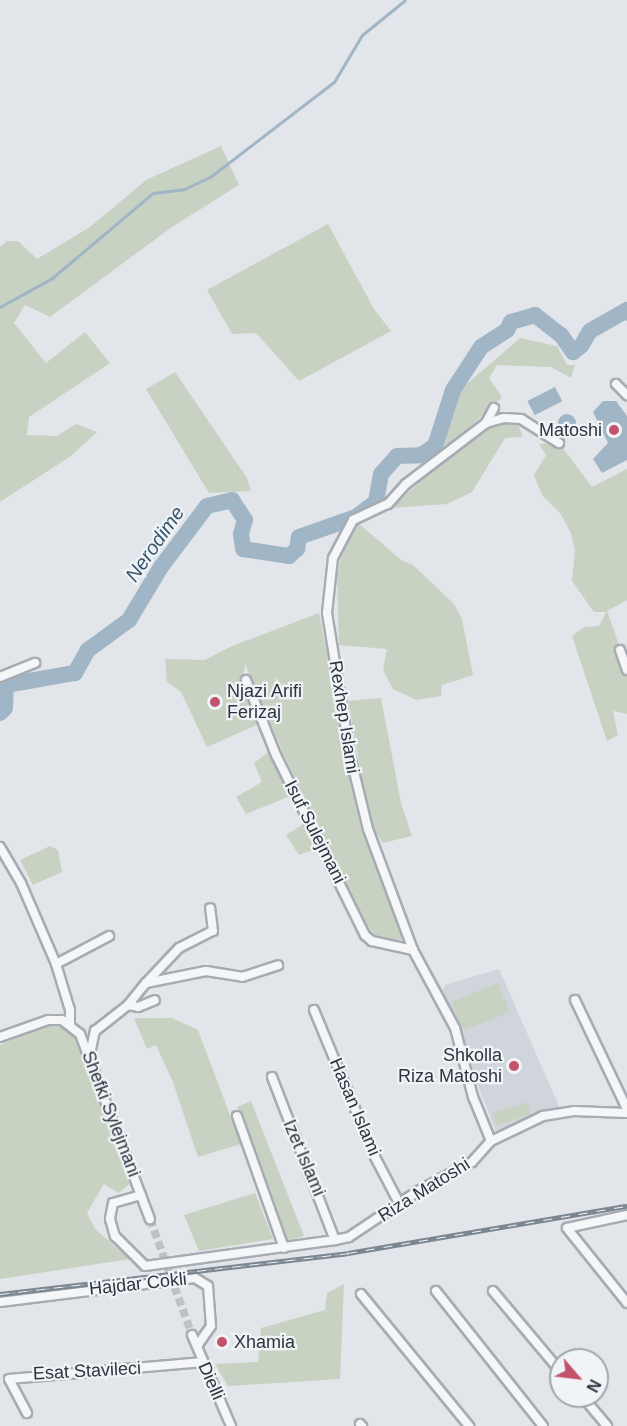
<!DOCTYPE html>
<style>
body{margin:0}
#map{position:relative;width:627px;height:1426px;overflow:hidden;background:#e2e5e9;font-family:Arial,sans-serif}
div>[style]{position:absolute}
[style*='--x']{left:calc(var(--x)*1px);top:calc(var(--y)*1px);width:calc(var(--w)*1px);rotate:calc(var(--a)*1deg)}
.built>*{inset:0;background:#d0d4db}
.green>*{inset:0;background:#c8d2c3;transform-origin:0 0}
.water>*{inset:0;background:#a0b5c6;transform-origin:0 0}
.round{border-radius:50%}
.stream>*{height:3px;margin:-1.5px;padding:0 1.5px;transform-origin:1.5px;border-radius:1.5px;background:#a0b5c6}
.river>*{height:16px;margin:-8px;padding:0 8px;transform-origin:8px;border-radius:8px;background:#a0b5c6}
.minor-tunnel>*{height:8px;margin-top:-4px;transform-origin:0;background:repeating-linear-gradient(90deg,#bdc2c7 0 8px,transparent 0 12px)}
.roads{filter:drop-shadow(2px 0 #a7acb3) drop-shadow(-2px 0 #a7acb3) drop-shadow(0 2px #a7acb3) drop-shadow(0 -2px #a7acb3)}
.minor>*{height:8px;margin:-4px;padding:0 4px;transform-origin:4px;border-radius:4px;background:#f4f6f8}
.rail>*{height:5px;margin-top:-2.5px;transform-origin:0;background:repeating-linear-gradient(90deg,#f1f4f6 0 9px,#7c8691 0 18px);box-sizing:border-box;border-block:2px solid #7c8691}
.dots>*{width:16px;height:16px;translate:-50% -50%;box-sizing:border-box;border:3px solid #f1f4f6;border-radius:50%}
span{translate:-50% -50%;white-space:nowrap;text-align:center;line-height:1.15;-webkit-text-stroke:4.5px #f1f4f6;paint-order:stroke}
.poi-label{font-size:18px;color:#2b343f}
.right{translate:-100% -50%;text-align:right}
.left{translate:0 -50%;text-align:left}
.street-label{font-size:18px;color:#2b343f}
.water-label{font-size:20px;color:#395670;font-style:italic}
.north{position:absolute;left:549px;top:1348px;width:60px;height:60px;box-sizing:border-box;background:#f1f4f6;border:2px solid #a2a7ad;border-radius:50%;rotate:118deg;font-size:16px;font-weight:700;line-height:24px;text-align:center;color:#2b343f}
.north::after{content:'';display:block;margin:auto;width:21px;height:27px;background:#c3526b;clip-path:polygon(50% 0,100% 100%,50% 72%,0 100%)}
</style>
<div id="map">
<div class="built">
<i style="clip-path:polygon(499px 969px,562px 1113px,543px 1116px,498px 1137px,442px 992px,445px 985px)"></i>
</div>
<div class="green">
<i style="clip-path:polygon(221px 146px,239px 185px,172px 227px,50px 317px,25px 305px,14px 323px,46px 363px,85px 332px,110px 363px,29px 417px,27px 435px,57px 436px,76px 424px,97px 432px,71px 456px,0 502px,0 247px,7px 241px,18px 241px,37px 259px,90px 227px,146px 180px)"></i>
<i style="clip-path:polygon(328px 224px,374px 309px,391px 331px,299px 381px,256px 333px,232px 334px,207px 290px)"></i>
<i style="clip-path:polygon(520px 338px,557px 346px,567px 365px,575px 365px,571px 378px,551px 367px,497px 365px,489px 378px,502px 397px,458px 438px,441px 447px,461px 389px)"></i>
<i style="clip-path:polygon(175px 372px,247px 478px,251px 491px,209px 493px,146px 389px)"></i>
<i style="clip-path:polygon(498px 423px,518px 424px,523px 437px,505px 438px,472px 492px,447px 504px,391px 508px,451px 454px)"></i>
<i style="clip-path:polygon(559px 443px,592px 487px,627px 469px,627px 600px,607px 611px,627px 667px,627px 714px,613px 711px,618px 735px,607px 741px,572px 636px,584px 627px,599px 626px,606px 612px,594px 612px,572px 581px,575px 551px,571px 533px,560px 513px,542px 495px,534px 475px,546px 455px,539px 444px)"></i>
<i style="clip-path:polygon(358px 523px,401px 560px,413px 565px,454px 604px,462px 619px,473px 675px,442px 685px,441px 696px,416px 700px,393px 689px,383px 670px,387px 649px,339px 645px,337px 578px,344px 539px)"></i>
<i style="clip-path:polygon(319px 613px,356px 804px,408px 940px,380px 939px,368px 927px,283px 753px,245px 664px,243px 679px,259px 724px,207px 747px,181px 692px,167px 682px,165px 659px,205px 660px,232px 646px)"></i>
<i style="clip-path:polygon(381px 698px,401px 803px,412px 836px,383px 843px,370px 824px,348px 701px)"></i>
<i style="clip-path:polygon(270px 751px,290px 796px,246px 814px,236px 797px,262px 782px,254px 763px)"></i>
<i style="clip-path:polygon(305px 823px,318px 848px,299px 855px,286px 835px)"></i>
<i style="clip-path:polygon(50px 846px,58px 850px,62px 872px,33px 885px,20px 860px)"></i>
<i style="left:498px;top:983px;width:31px;height:50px;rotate:68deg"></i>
<i style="clip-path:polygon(134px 1018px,172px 1018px,198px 1030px,241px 1144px,198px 1157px,173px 1082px,156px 1045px,147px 1049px)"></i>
<i style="clip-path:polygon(63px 1024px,80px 1045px,129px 1184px,119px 1193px,104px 1184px,87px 1213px,95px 1229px,130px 1259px,0 1279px,0 1045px,44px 1026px)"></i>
<i style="clip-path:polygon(251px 1101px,304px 1236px,285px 1241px,237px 1107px)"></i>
<i style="left:527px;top:1102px;width:13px;height:36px;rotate:72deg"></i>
<i style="clip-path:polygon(255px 1193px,273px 1239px,199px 1251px,184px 1215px)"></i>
<i style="clip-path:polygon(344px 1284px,340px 1379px,228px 1386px,215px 1364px,258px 1362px,261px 1328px,325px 1310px,327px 1293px)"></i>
</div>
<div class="water">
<i style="left:555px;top:387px;width:16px;height:31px;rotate:63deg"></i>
<i style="clip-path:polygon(603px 401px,616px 401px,627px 416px,627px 460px,602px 473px,593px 459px,608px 443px,593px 412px)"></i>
<i class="round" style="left:558px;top:414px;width:18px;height:18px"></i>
</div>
<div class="stream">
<i style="--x:0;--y:307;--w:60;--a:-29.1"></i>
<i style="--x:52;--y:278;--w:132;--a:-40.1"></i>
<i style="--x:153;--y:193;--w:31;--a:-7"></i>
<i style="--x:184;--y:189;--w:29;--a:-25"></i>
<i style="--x:210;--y:177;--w:156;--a:-37.5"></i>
<i style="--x:334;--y:82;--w:55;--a:-59.2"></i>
<i style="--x:362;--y:35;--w:55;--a:-39.1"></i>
<i style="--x:624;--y:312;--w:8;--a:67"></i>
</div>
<div class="river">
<i style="--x:0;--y:713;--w:7;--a:-45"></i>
<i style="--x:5;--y:708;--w:23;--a:-88"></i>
<i style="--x:6;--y:685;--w:70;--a:-9.9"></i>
<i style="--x:75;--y:673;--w:26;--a:-61"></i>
<i style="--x:88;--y:650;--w:51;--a:-36.2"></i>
<i style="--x:129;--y:620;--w:62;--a:-58.9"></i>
<i style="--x:161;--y:567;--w:76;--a:-53"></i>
<i style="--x:207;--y:506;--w:26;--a:-13"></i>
<i style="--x:232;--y:500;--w:24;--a:57"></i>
<i style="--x:245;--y:520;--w:15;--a:106"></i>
<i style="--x:241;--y:534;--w:15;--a:82"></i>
<i style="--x:243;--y:549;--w:47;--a:8.7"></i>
<i style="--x:289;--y:556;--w:11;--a:-41"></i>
<i style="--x:297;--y:549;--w:12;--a:-81"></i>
<i style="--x:299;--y:537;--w:60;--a:-19.3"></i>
<i style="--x:356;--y:517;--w:25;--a:-37"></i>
<i style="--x:376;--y:502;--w:28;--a:-80"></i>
<i style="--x:381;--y:474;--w:24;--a:-48"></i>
<i style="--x:397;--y:456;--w:24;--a:-2"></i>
<i style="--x:421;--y:455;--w:17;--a:-33"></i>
<i style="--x:435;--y:446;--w:59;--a:-72.2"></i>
<i style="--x:453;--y:390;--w:51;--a:-56.9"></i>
<i style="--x:481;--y:347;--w:31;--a:-33"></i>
<i style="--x:507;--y:330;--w:9;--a:-63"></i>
<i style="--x:511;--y:322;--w:25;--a:-16"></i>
<i style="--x:535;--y:315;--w:33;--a:38"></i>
<i style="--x:561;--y:335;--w:21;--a:55"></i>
<i style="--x:573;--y:352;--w:10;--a:-37"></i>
<i style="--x:581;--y:346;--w:17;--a:-59"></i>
<i style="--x:590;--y:331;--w:43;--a:-29.6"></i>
</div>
<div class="minor-tunnel">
<i style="--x:150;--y:1219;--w:123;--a:70.1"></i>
</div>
<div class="roads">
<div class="minor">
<i style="--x:616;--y:384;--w:16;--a:45"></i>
<i style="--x:486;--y:423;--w:17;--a:-62"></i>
<i style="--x:620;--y:650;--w:21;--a:71"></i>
<i style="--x:0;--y:677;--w:38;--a:-22"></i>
<i style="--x:246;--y:680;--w:81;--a:68.2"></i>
<i style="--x:276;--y:755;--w:201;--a:63.7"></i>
<i style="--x:365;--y:935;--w:9;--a:41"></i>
<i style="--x:372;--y:941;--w:42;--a:12.4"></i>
<i style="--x:0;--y:847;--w:42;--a:59.7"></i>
<i style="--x:21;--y:883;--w:88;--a:66.6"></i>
<i style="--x:56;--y:964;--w:48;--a:73.1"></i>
<i style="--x:70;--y:1010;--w:14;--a:90"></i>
<i style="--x:56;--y:964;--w:60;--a:-27.8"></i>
<i style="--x:146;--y:983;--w:48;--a:-46.7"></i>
<i style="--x:179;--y:948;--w:38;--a:-27"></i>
<i style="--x:213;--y:931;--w:23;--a:-97"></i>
<i style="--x:575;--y:1000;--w:121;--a:64.5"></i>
<i style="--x:128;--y:1005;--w:10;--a:11"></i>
<i style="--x:138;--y:1007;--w:18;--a:-22"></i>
<i style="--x:314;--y:1010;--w:159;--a:67.5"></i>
<i style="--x:375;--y:1157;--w:52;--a:62.4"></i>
<i style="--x:0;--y:1037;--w:51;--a:-19.5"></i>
<i style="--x:48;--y:1020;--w:14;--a:0"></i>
<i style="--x:62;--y:1020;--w:23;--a:38"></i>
<i style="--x:80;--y:1034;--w:198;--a:69.3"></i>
<i style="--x:90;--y:1054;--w:24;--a:-78"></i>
<i style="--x:95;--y:1031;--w:42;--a:-38.2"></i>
<i style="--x:128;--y:1005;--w:28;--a:-51"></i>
<i style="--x:146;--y:983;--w:61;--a:-11.3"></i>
<i style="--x:206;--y:971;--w:36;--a:9"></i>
<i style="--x:242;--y:977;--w:38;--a:-18"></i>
<i style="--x:272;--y:1077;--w:175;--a:68.9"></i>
<i style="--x:237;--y:1116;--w:140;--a:70.4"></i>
<i style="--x:491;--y:1141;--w:48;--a:-112.2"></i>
<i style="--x:473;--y:1097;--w:71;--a:-104.6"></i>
<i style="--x:455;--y:1028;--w:89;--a:-118.3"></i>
<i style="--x:413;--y:950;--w:129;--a:-110.4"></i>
<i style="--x:368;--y:829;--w:76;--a:-103.7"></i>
<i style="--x:350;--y:755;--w:144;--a:-99.2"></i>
<i style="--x:327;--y:613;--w:55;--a:-83.8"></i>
<i style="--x:333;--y:558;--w:43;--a:-62.2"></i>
<i style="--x:353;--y:520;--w:38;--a:-25"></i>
<i style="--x:388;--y:504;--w:27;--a:-48"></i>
<i style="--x:406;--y:484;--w:101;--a:-37.3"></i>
<i style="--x:486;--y:423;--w:18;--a:-16"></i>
<i style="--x:503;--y:418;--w:18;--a:3"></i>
<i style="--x:521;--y:419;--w:45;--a:32.3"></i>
<i style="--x:141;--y:1195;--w:29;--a:164"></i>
<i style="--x:113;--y:1203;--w:16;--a:101"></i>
<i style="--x:110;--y:1219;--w:18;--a:74"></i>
<i style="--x:115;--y:1236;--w:42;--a:45"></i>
<i style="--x:145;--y:1266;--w:192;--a:-7.8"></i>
<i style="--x:335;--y:1240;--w:14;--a:-12"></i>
<i style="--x:349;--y:1237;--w:83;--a:-33.7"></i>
<i style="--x:418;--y:1191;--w:61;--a:-28.2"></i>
<i style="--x:472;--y:1162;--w:28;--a:-48"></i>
<i style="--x:491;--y:1141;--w:58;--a:-25.7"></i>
<i style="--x:543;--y:1116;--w:31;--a:-9"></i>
<i style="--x:574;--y:1111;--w:53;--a:2.2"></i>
<i style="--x:627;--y:1215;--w:61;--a:167.8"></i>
<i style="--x:567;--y:1228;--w:96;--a:51.3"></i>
<i style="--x:436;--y:1291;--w:172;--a:51.6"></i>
<i style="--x:493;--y:1291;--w:106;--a:50"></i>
<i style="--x:361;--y:1294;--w:171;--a:50.7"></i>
<i style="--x:0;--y:1302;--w:196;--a:-7"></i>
<i style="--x:195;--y:1278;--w:15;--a:32"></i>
<i style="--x:208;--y:1286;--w:40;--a:85.7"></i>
<i style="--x:211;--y:1326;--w:24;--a:125"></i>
<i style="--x:192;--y:1335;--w:99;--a:66.8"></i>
<i style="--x:582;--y:1396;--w:39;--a:50"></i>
<i style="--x:27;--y:1413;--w:38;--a:-118"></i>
<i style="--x:9;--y:1379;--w:195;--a:-5"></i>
<i style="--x:360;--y:1424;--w:3;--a:45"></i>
</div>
</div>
<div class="rail">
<i style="--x:0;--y:1294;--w:350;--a:-6.7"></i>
<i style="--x:348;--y:1253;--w:283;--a:-9.6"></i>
</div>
<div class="dots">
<i style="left:614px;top:430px;background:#c3526b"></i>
<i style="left:215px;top:702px;background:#c3526b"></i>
<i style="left:514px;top:1066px;background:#c3526b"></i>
<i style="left:222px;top:1342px;background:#c3526b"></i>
</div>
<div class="poi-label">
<span class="right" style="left:602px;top:430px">Matoshi</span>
<span class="left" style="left:227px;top:702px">Njazi Arifi<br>Ferizaj</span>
<span class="right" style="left:502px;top:1066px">Shkolla<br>Riza Matoshi</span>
<span class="left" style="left:234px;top:1342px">Xhamia</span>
</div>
<div class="street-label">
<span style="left:344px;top:717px;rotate:81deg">Rexhep Islami</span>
<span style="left:315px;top:832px;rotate:63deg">Isuf Sulejmani</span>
<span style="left:355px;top:1107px;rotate:67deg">Hasan Islami</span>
<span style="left:111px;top:1114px;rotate:69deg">Shefki Sylejmani</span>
<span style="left:304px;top:1158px;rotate:67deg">Izet Islami</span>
<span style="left:424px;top:1190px;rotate:-32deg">Riza Matoshi</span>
<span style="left:138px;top:1284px;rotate:-6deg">Hajdar Cokli</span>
<span style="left:87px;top:1371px;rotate:-3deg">Esat Stavileci</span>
<span style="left:211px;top:1381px;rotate:66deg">Dielli</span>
</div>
<div class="water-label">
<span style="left:155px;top:544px;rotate:-55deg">Nerodime</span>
</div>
<div class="north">N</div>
</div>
